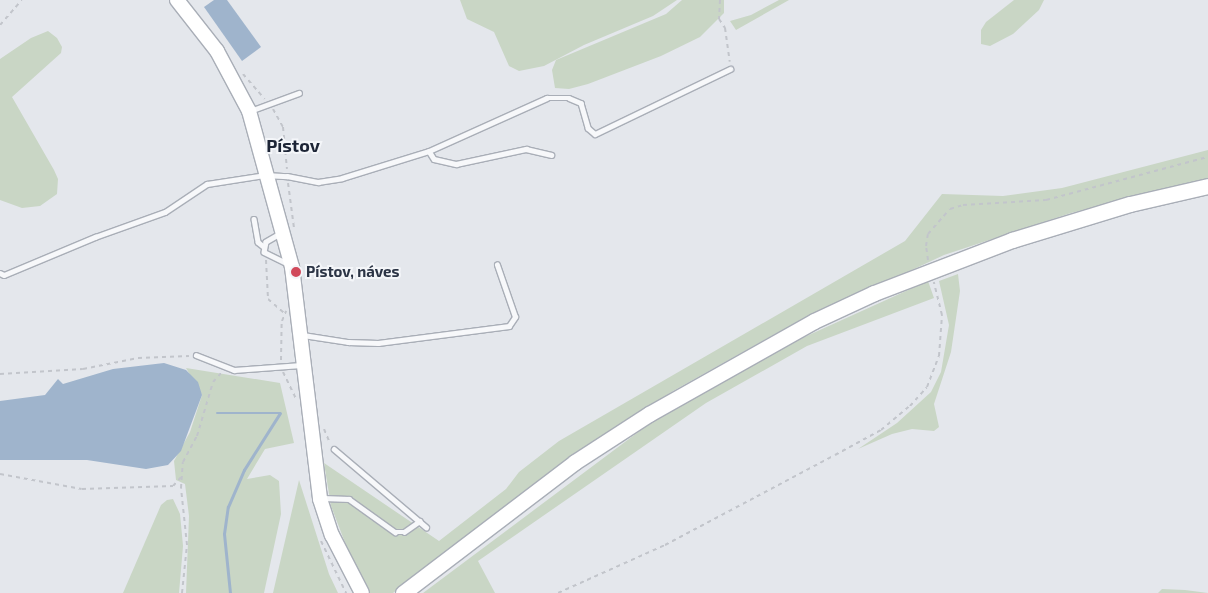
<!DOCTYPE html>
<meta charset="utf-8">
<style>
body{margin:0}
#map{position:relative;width:1208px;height:593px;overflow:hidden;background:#e4e7ec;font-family:"Exo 2",sans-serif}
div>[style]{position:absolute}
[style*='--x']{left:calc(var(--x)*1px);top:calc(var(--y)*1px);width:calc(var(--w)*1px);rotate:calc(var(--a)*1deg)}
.green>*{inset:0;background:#c9d6c5}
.water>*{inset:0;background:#9fb4cc}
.stream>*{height:2.5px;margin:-1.25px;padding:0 1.25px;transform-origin:1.25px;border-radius:1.25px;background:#9fb4cc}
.path>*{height:2px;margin-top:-1px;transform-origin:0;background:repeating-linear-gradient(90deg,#c2c5cb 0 4px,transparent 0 8px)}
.roads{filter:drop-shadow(1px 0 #a9aeb7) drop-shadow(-1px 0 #a9aeb7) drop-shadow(0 1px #a9aeb7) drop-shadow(0 -1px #a9aeb7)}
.lane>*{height:4.5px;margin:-2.25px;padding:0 2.25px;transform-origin:2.25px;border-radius:2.25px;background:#f7f8fa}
.secondary>*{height:14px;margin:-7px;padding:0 7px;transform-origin:7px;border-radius:7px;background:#fff}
.primary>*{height:15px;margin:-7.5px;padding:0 7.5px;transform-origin:7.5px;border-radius:7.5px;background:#fff}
.dots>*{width:14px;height:14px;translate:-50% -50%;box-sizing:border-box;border:2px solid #f4f6f9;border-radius:50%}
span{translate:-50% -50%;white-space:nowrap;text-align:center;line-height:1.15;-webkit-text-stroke:4px #f4f6f9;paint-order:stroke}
.poi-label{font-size:15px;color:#2b3445;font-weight:700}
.left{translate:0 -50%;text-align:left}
.quarter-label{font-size:18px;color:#1d2536;font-weight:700}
</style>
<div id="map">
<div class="green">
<i style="clip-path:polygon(460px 0,677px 0,653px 16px,584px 45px,544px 66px,519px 71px,509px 66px,494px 32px,467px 19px)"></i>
<i style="clip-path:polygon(682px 0,724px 0,724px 13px,700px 37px,661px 56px,588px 84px,569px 89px,555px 88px,552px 70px,556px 60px,666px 14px)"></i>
<i style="clip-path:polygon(779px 0,789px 0,736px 30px,730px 21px,751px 15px)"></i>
<i style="clip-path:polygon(1014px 0,1044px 0,1039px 10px,1013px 34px,990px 46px,981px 44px,981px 30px,986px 22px)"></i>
<i style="clip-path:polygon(48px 31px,57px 38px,62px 47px,61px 53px,12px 97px,54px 170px,58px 179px,57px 194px,40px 206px,22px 208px,0 200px,0 59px,31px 38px)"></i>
<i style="clip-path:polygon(1208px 150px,1208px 179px,1071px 213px,944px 255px,775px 334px,673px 391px,578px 454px,393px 593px,370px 593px,354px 566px,331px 506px,324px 463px,439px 541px,506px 489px,519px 472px,559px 441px,905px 241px,942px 194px,1003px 196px,1062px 188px)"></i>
<i style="clip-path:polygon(958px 274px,960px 291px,951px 352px,934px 404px,939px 427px,934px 431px,912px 429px,892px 434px,858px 449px,897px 423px,931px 392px,941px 372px,949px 325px,939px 281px)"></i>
<i style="clip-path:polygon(928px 281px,934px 298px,807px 346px,706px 403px,478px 561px,495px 593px,423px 593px,661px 415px,754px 360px)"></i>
<i style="clip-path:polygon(186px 368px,280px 383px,294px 443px,265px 449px,247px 479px,270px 475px,279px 481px,281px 514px,264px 593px,186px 593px,189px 516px,185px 484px,176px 480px,174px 461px,190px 432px,202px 395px)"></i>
<i style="clip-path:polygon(299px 480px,329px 574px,338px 593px,273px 593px)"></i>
<i style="clip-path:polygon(173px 499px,180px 514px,183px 546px,179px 593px,123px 593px,161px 505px,167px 500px)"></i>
<i style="clip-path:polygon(1162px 589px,1185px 590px,1208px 593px,1158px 593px)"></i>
</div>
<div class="water">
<i style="clip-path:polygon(214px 0,227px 0,261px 47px,242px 61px,204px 7px)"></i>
<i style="clip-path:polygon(164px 363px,186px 370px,198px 382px,202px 395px,181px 451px,168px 465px,146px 469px,87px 460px,0 460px,0 401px,45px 395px,58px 379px,63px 384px,113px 369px)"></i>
</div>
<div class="stream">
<i style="--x:217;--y:413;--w:63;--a:0"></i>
<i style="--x:230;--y:593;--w:59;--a:-95.8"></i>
<i style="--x:224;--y:534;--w:27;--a:-82"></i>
<i style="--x:228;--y:507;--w:40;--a:-66.6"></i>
<i style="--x:244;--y:470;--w:67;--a:-57.7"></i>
</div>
<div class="path">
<i style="--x:720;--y:0;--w:19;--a:93"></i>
<i style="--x:719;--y:19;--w:11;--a:56"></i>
<i style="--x:725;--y:28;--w:34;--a:82"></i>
<i style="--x:0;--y:25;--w:33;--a:-49"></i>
<i style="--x:243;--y:74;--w:33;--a:49"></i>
<i style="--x:273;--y:109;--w:21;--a:61"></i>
<i style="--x:283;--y:127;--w:42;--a:84.6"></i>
<i style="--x:288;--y:183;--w:45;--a:82.4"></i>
<i style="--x:266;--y:260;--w:39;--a:87"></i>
<i style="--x:268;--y:299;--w:21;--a:41"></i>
<i style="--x:928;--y:260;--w:14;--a:-98"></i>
<i style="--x:926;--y:246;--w:12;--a:-81"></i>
<i style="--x:928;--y:234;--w:33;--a:-49"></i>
<i style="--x:950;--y:209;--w:14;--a:-17"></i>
<i style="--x:963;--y:205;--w:83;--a:-3.4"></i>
<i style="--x:1046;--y:200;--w:168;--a:-14.9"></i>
<i style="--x:281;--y:360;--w:39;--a:-89"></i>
<i style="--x:282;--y:321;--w:11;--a:-68"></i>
<i style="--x:283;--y:372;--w:30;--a:64"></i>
<i style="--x:0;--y:374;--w:83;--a:-3.4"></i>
<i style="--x:83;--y:369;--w:56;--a:-11.3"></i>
<i style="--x:138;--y:358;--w:51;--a:-2.2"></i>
<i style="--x:324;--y:429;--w:15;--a:67"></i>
<i style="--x:0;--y:474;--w:83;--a:10.4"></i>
<i style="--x:82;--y:489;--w:91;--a:-1.9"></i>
<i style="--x:173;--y:486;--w:12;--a:-48"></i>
<i style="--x:321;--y:541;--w:58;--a:64.3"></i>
<i style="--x:182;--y:593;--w:48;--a:-84.1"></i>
<i style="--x:187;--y:545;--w:57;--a:-96"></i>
<i style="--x:181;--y:488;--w:26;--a:-86"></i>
<i style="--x:183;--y:462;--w:30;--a:-62"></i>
<i style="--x:197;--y:436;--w:56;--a:-73.5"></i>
<i style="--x:213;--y:382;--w:12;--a:-48"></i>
<i style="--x:558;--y:593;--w:117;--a:-24.2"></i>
<i style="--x:665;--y:545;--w:192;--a:-27.9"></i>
<i style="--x:835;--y:455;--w:52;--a:-28.5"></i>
<i style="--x:881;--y:430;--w:38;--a:-40"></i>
<i style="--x:910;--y:406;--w:25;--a:-48"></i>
<i style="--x:927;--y:387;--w:33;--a:-69"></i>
<i style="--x:939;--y:356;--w:41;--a:-85.8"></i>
<i style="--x:942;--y:315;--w:34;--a:-104"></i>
</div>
<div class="roads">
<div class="lane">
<i style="--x:250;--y:111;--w:52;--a:-20.2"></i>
<i style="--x:429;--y:151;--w:9;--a:58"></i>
<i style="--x:434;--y:159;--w:23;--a:13"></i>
<i style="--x:456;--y:164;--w:72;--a:-12.1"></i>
<i style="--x:526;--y:149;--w:26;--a:13"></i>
<i style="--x:254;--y:219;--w:23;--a:80"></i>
<i style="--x:258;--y:242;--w:6;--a:39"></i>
<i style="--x:280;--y:234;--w:16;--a:150"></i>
<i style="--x:266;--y:242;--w:10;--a:101"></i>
<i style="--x:264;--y:252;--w:25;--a:26"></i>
<i style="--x:0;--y:273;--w:4;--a:27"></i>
<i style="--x:4;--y:275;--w:99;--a:-22.7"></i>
<i style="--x:95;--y:237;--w:74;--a:-19.7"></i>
<i style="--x:165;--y:212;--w:50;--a:-33.7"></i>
<i style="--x:207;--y:184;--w:59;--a:-8.8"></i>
<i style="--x:265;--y:175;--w:22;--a:3"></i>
<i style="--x:287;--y:176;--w:32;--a:11"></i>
<i style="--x:318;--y:182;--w:24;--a:-9"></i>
<i style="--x:342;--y:178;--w:91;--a:-17.2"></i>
<i style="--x:429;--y:151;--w:129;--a:-24.2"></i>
<i style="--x:547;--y:98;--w:22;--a:0"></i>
<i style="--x:569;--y:98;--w:13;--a:23"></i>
<i style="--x:581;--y:103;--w:26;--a:74"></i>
<i style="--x:588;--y:128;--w:9;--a:41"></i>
<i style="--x:595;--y:134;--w:150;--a:-25.7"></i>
<i style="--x:303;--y:335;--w:46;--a:8.8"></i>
<i style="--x:348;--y:342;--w:30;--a:2"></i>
<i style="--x:378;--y:343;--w:132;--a:-7.4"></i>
<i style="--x:509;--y:326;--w:11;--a:-56"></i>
<i style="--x:515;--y:317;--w:55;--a:-109.1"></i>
<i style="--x:196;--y:355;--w:41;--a:21.5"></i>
<i style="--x:234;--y:370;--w:67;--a:-4.3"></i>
<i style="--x:334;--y:449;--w:121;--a:40.3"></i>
<i style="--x:323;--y:498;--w:26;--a:2"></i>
<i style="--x:349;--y:499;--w:57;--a:35.7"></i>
<i style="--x:395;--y:532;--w:9;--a:0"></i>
<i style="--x:404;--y:532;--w:19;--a:-35"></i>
</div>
<div class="secondary">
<i style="--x:177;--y:0;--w:65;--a:51.9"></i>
<i style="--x:217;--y:51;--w:68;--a:61.9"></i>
<i style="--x:249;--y:111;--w:162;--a:74.6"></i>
<i style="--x:292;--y:267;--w:234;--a:83.1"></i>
<i style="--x:320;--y:499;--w:38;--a:72"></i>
<i style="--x:332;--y:535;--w:65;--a:62.7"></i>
</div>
<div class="primary">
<i style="--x:403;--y:593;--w:216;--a:-37.3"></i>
<i style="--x:575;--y:462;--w:88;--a:-33"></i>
<i style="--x:649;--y:414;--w:189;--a:-29.4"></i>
<i style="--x:814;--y:321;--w:66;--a:-25"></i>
<i style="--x:874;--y:293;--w:148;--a:-21"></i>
<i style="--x:1012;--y:240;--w:123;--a:-17"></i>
<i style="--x:1130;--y:204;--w:80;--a:-13"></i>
</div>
</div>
<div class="dots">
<i style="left:296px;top:272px;background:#d1495b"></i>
</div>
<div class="poi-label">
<span class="left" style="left:306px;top:272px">Pístov, náves</span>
</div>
<div class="quarter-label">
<span style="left:293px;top:145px">Pístov</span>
</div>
</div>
